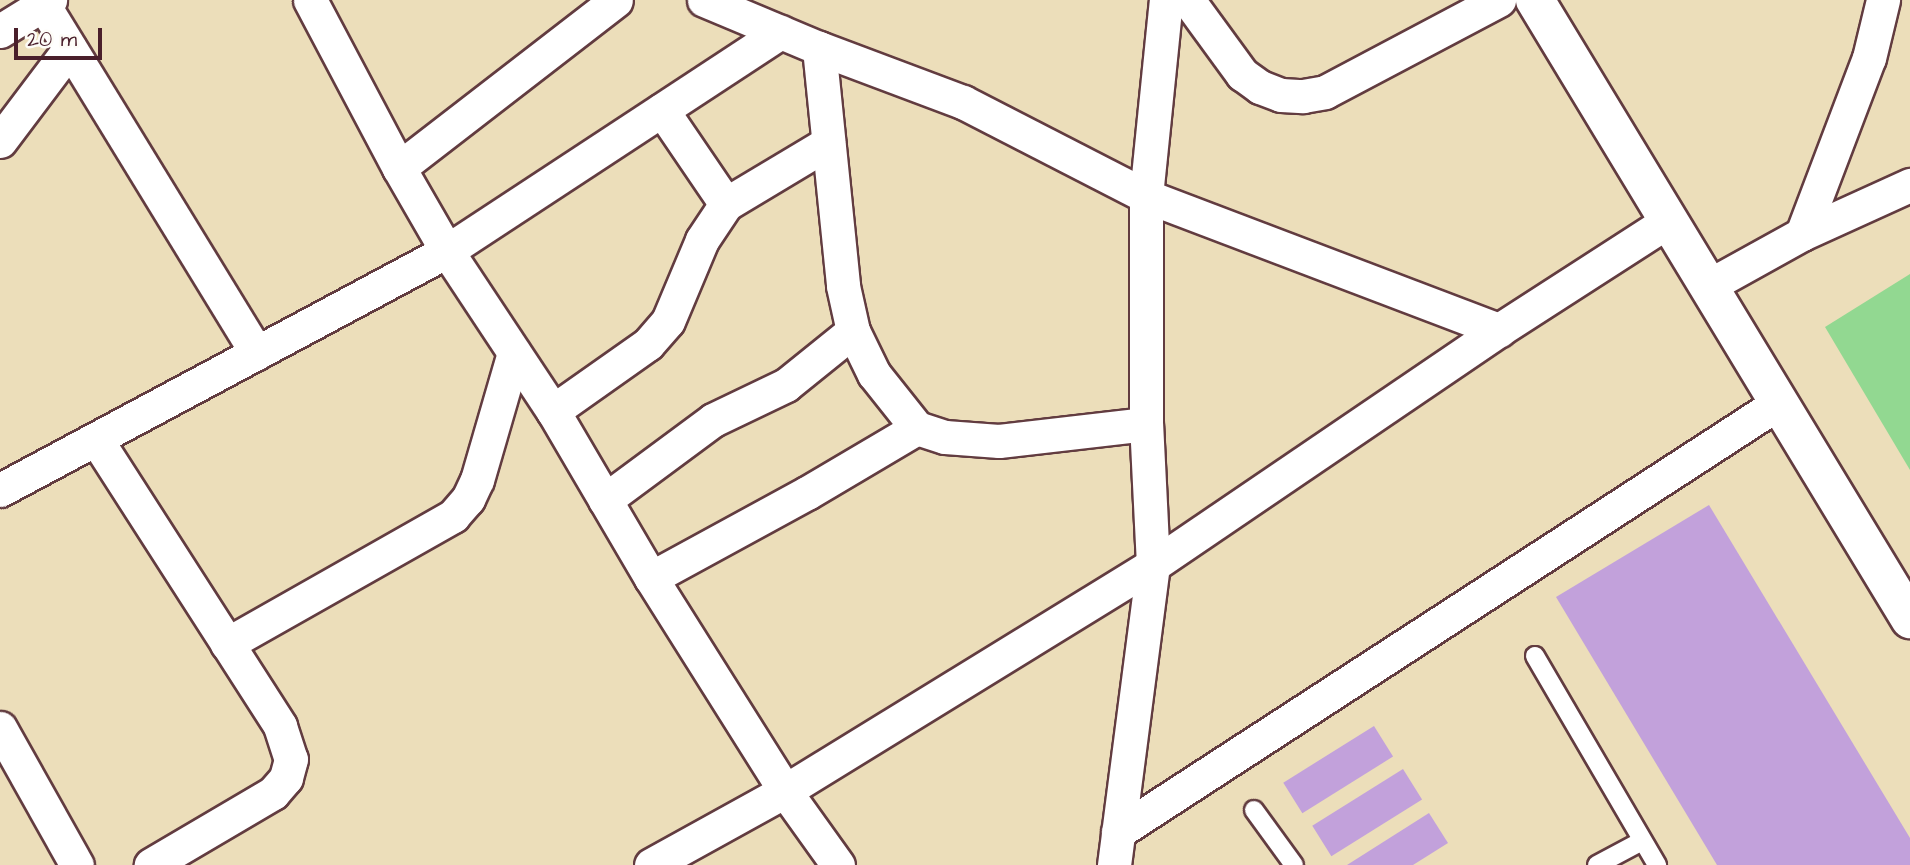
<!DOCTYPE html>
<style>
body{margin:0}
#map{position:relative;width:1910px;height:865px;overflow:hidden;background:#ecdeba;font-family:"Architects Daughter",sans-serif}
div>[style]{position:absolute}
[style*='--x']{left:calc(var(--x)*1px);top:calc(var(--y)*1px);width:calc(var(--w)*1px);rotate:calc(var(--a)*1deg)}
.green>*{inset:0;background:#92d891}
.building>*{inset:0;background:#c2a1db;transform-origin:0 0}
.roads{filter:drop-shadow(2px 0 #623c40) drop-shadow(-2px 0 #623c40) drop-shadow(0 2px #623c40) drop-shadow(0 -2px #623c40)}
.lane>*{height:18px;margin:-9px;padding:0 9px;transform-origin:9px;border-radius:9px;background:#fff}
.street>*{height:33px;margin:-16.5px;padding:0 16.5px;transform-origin:16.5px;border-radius:16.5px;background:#fff}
.highway>*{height:38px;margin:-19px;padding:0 19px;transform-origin:19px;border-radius:19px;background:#fff}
span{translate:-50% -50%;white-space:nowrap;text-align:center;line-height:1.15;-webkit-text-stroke:7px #fdfcf7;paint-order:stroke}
.scale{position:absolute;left:14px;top:28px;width:88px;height:32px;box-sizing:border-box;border:4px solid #4a1f2b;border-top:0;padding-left:9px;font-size:21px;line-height:24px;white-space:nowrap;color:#4a1f2b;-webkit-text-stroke:5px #fdfcf7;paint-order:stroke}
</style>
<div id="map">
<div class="green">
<i style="clip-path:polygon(1910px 274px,1910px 470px,1825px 327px)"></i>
</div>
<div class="building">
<i style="clip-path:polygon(1709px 505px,1910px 838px,1910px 865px,1717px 865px,1556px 597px)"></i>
<i style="left:1374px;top:726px;width:36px;height:107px;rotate:58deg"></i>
<i style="left:1403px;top:769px;width:36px;height:107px;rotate:58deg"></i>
<i style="clip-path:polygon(1429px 813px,1448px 843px,1413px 865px,1347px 865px)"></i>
</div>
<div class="roads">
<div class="lane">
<i style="--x:1535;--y:656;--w:242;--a:59.7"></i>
<i style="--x:1254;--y:810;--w:68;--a:54"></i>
<i style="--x:1597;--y:865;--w:51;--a:-28.1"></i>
</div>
<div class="street">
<i style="--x:310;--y:0;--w:190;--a:62.1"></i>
<i style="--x:399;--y:168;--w:96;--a:60"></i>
<i style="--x:447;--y:251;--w:192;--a:56.5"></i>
<i style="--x:553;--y:411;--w:194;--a:59.6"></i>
<i style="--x:651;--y:578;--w:252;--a:57.8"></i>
<i style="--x:785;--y:791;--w:91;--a:54.4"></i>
<i style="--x:704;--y:0;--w:125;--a:22.7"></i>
<i style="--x:819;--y:48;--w:154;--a:20.6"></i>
<i style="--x:963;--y:102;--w:206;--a:27.2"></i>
<i style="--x:1146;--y:196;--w:378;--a:20.8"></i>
<i style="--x:1188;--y:0;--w:92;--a:53.9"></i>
<i style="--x:1242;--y:74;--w:22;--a:36"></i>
<i style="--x:1260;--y:87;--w:22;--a:21"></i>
<i style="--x:1281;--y:95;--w:22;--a:3"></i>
<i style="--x:1303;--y:96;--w:22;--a:-10"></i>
<i style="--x:1325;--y:92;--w:197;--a:-27.9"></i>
<i style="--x:43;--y:4;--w:409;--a:58.5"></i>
<i style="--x:0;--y:31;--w:59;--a:-31.8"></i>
<i style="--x:819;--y:48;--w:239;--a:84.2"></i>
<i style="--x:843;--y:286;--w:46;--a:77.5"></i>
<i style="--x:853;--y:331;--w:48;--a:64"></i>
<i style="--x:874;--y:374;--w:69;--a:51.5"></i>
<i style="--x:917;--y:428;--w:29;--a:18"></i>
<i style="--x:945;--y:437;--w:54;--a:4.2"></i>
<i style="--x:999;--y:441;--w:148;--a:-6.6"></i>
<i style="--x:662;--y:110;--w:114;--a:55.8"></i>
<i style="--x:0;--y:141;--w:116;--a:-53"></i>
<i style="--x:399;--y:168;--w:274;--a:-37.7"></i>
<i style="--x:1802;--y:234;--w:188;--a:-69.2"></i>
<i style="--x:1869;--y:58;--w:60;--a:-76.4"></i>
<i style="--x:1710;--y:285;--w:105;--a:-29"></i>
<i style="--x:1802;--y:234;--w:119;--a:-24.4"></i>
<i style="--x:553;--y:411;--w:116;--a:-35.2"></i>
<i style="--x:648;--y:344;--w:30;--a:-49"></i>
<i style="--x:668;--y:321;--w:88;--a:-67.2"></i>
<i style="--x:702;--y:240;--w:43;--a:-56.3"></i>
<i style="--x:726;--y:204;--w:119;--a:-30.9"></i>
<i style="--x:96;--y:439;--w:341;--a:57.3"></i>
<i style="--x:280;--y:726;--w:35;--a:72"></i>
<i style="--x:291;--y:759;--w:20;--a:105"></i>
<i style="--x:286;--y:778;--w:20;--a:131"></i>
<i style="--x:273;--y:793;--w:142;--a:149.5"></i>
<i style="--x:0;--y:490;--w:507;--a:-28.13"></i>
<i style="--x:447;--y:251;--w:399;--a:-33.3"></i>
<i style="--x:605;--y:500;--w:134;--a:-36.5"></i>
<i style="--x:713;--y:420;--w:81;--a:-25.6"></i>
<i style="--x:786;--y:385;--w:86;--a:-38.9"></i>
<i style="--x:651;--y:578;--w:178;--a:-28.6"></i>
<i style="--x:807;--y:493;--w:128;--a:-30.6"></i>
<i style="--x:227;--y:644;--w:260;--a:-29.5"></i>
<i style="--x:453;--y:516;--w:23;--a:-49"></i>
<i style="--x:468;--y:499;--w:21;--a:-65"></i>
<i style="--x:477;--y:480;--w:132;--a:-73.8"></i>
<i style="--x:0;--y:728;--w:157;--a:60.7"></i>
<i style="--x:1118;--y:832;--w:789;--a:-33.01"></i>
<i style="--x:651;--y:865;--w:153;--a:-28.9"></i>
<i style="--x:785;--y:791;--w:432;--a:-31.6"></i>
<i style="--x:1153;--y:565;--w:418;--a:-34.2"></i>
<i style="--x:1499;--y:330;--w:201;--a:-32.8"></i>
<i style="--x:1114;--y:865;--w:303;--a:-82.6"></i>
<i style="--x:1153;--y:565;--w:141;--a:-92.8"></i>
<i style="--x:1146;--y:424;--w:228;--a:-90"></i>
<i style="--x:1146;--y:196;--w:197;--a:-84.2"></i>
</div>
<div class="highway">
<i style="--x:1535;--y:0;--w:724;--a:58.79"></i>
</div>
</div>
<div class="scale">20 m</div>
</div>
